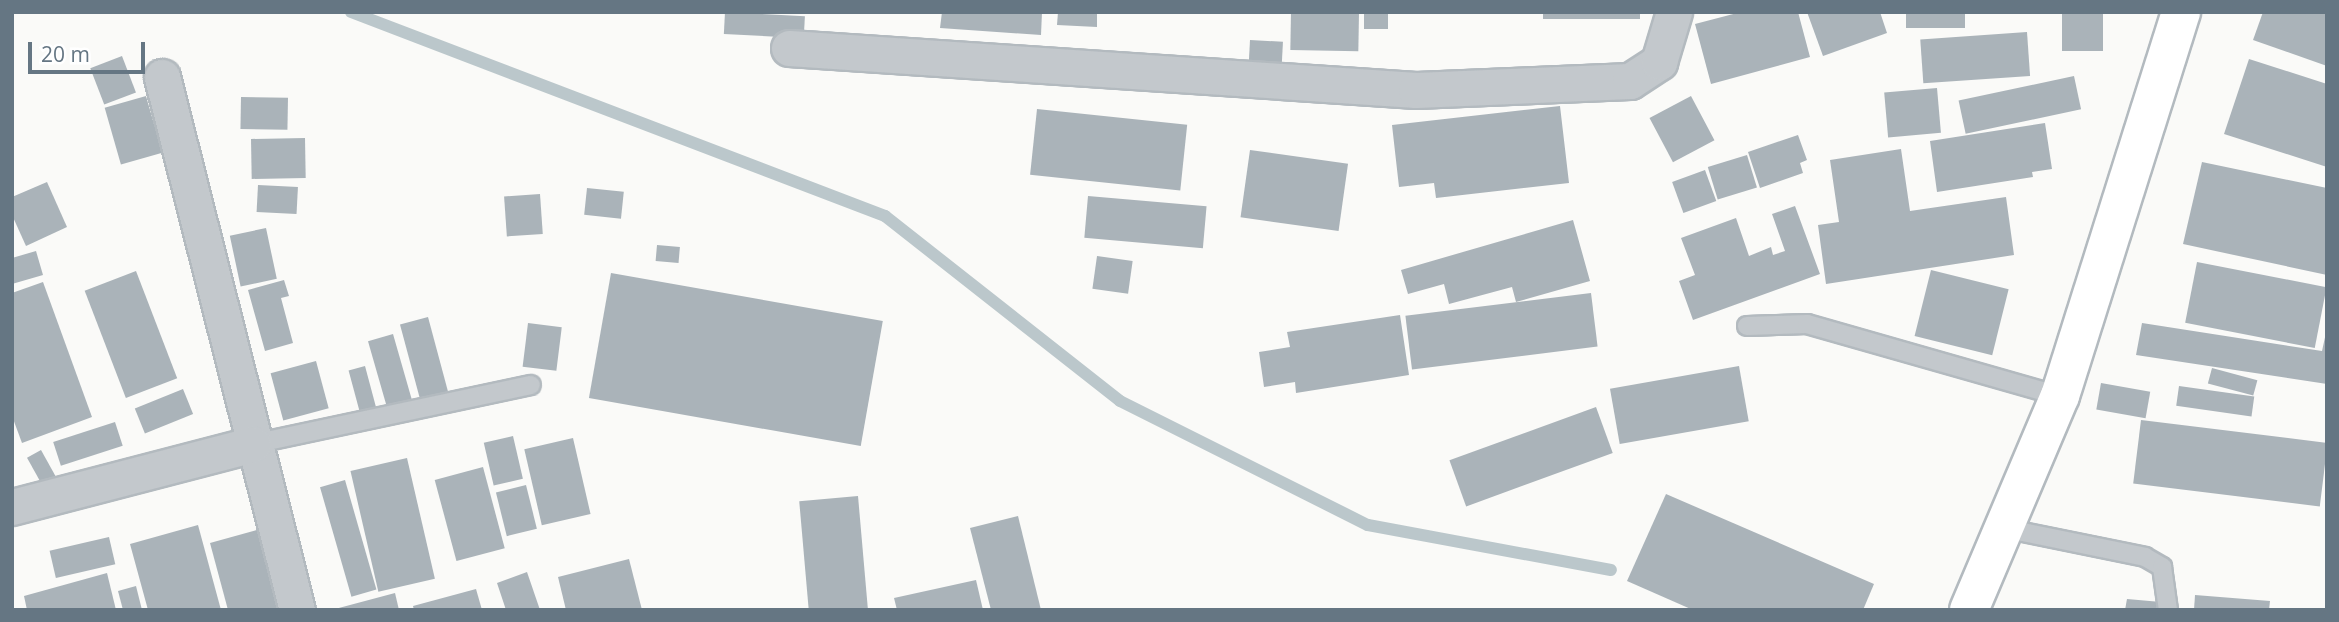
<!DOCTYPE html>
<style>
body{margin:0}
#map{position:relative;width:2339px;height:622px;overflow:hidden;background:#fafaf8;font-family:"Open Sans",sans-serif}
div>[style]{position:absolute}
[style*='--x']{left:calc(var(--x)*1px);top:calc(var(--y)*1px);width:calc(var(--w)*1px);rotate:calc(var(--a)*1deg)}
.stream>*{height:12px;margin:-6px;padding:0 6px;transform-origin:6px;border-radius:6px;background:#bbc7cb}
.building>*{inset:0;background:#aab3b9;transform-origin:0 0}
.roads{filter:drop-shadow(2px 0 #b3babf) drop-shadow(-2px 0 #b3babf) drop-shadow(0 2px #b3babf) drop-shadow(0 -2px #b3babf)}
.service>*{height:18px;margin:-9px;padding:0 9px;transform-origin:9px;border-radius:9px;background:#c3c8cc}
.minor>*{height:35px;margin:-17.5px;padding:0 17.5px;transform-origin:17.5px;border-radius:17.5px;background:#c3c8cc}
.secondary>*{height:38px;margin:-19px;padding:0 19px;transform-origin:19px;border-radius:19px;background:#fff}
span{translate:-50% -50%;white-space:nowrap;text-align:center;line-height:1.15;-webkit-text-stroke:7px #fff;paint-order:stroke}
.frame{position:absolute;inset:0;border:14px solid #657683;pointer-events:none}
.scale{position:absolute;left:28px;top:42px;width:117px;height:32px;box-sizing:border-box;border:4px solid #657683;border-top:0;padding-left:9px;font-size:21px;line-height:24px;white-space:nowrap;color:#657683;-webkit-text-stroke:5px #fff;paint-order:stroke}
</style>
<div id="map">
<div class="stream">
<i style="--x:351;--y:12;--w:572;--a:20.91"></i>
<i style="--x:885;--y:216;--w:299;--a:38.2"></i>
<i style="--x:1120;--y:401;--w:277;--a:26.6"></i>
<i style="--x:1368;--y:525;--w:247;--a:10.5"></i>
</div>
<div class="building">
<i style="left:725px;top:12px;width:80px;height:22px;rotate:3deg"></i>
<i style="clip-path:polygon(942px 12px,1042px 12px,1041px 35px,940px 28px)"></i>
<i style="clip-path:polygon(1058px 12px,1097px 12px,1097px 27px,1057px 25px)"></i>
<i style="left:1291px;top:12px;width:68px;height:38px;rotate:1deg"></i>
<i style="left:1364px;top:12px;width:24px;height:17px"></i>
<i style="left:1543px;top:12px;width:97px;height:7px"></i>
<i style="clip-path:polygon(1741px 12px,1798px 12px,1810px 57px,1711px 84px,1695px 24px)"></i>
<i style="clip-path:polygon(1807px 12px,1880px 12px,1887px 33px,1823px 56px)"></i>
<i style="left:1906px;top:12px;width:59px;height:16px"></i>
<i style="left:2062px;top:12px;width:41px;height:39px"></i>
<i style="clip-path:polygon(2263px 12px,2327px 12px,2327px 66px,2253px 40px)"></i>
<i style="left:2027px;top:32px;width:44px;height:107px;rotate:86deg"></i>
<i style="left:1250px;top:40px;width:33px;height:23px;rotate:3deg"></i>
<i style="left:122px;top:56px;width:39px;height:34px;rotate:69deg"></i>
<i style="clip-path:polygon(2249px 59px,2327px 84px,2327px 167px,2224px 134px)"></i>
<i style="left:2074px;top:76px;width:34px;height:118px;rotate:78deg"></i>
<i style="left:1937px;top:88px;width:45px;height:53px;rotate:85deg"></i>
<i style="left:146px;top:96px;width:59px;height:43px;rotate:74deg"></i>
<i style="left:1691px;top:96px;width:50px;height:47px;rotate:62deg"></i>
<i style="left:241px;top:97px;width:47px;height:32px;rotate:1deg"></i>
<i style="clip-path:polygon(1560px 106px,1569px 183px,1436px 198px,1434px 183px,1399px 187px,1392px 125px)"></i>
<i style="left:1037px;top:109px;width:151px;height:66px;rotate:6deg"></i>
<i style="clip-path:polygon(2045px 123px,2052px 169px,2032px 172px,2033px 177px,1937px 192px,1930px 141px)"></i>
<i style="clip-path:polygon(1798px 135px,1807px 160px,1800px 163px,1803px 173px,1760px 188px,1748px 152px)"></i>
<i style="left:305px;top:138px;width:40px;height:54px;rotate:89deg"></i>
<i style="clip-path:polygon(1901px 149px,1910px 211px,2006px 197px,2014px 255px,1826px 284px,1818px 225px,1839px 222px,1830px 160px)"></i>
<i style="left:1250px;top:150px;width:99px;height:68px;rotate:8deg"></i>
<i style="left:1747px;top:155px;width:34px;height:41px;rotate:73deg"></i>
<i style="clip-path:polygon(2202px 162px,2327px 188px,2327px 275px,2183px 244px)"></i>
<i style="left:1705px;top:170px;width:33px;height:35px;rotate:70deg"></i>
<i style="clip-path:polygon(47px 182px,67px 227px,26px 246px,12px 215px,12px 197px)"></i>
<i style="left:258px;top:185px;width:40px;height:27px;rotate:3deg"></i>
<i style="left:587px;top:188px;width:37px;height:27px;rotate:6deg"></i>
<i style="left:540px;top:194px;width:40px;height:36px;rotate:86deg"></i>
<i style="left:1088px;top:196px;width:119px;height:42px;rotate:5deg"></i>
<i style="clip-path:polygon(1795px 206px,1820px 274px,1693px 320px,1679px 281px,1695px 275px,1681px 238px,1736px 218px,1749px 256px,1771px 247px,1773px 255px,1785px 251px,1772px 214px)"></i>
<i style="clip-path:polygon(1573px 220px,1590px 281px,1516px 302px,1512px 287px,1449px 304px,1444px 284px,1408px 294px,1401px 270px)"></i>
<i style="left:266px;top:228px;width:52px;height:37px;rotate:78deg"></i>
<i style="left:657px;top:245px;width:23px;height:16px;rotate:5deg"></i>
<i style="clip-path:polygon(36px 251px,43px 275px,12px 284px,12px 258px)"></i>
<i style="left:1097px;top:256px;width:36px;height:33px;rotate:8deg"></i>
<i style="left:2197px;top:262px;width:132px;height:62px;rotate:11deg"></i>
<i style="left:1931px;top:270px;width:80px;height:68px;rotate:14deg"></i>
<i style="left:136px;top:271px;width:115px;height:55px;rotate:69deg"></i>
<i style="left:611px;top:273px;width:276px;height:127px;rotate:10deg"></i>
<i style="clip-path:polygon(284px 280px,289px 296px,281px 298px,293px 343px,265px 351px,248px 290px)"></i>
<i style="clip-path:polygon(43px 282px,92px 417px,22px 443px,12px 416px,12px 293px)"></i>
<i style="left:1591px;top:293px;width:54px;height:187px;rotate:83deg"></i>
<i style="clip-path:polygon(1400px 315px,1409px 375px,1296px 393px,1295px 382px,1264px 387px,1259px 352px,1290px 347px,1287px 332px)"></i>
<i style="left:428px;top:317px;width:78px;height:29px;rotate:75deg"></i>
<i style="left:528px;top:323px;width:34px;height:44px;rotate:7deg"></i>
<i style="clip-path:polygon(2142px 323px,2322px 351px,2327px 328px,2327px 384px,2136px 355px)"></i>
<i style="left:393px;top:334px;width:70px;height:26px;rotate:74deg"></i>
<i style="left:316px;top:361px;width:49px;height:47px;rotate:75deg"></i>
<i style="left:365px;top:366px;width:46px;height:17px;rotate:75deg"></i>
<i style="left:1739px;top:366px;width:56px;height:131px;rotate:80deg"></i>
<i style="left:2212px;top:368px;width:47px;height:16px;rotate:15deg"></i>
<i style="left:2101px;top:383px;width:50px;height:27px;rotate:10deg"></i>
<i style="left:2179px;top:386px;width:76px;height:20px;rotate:8deg"></i>
<i style="left:183px;top:389px;width:27px;height:52px;rotate:68deg"></i>
<i style="left:1596px;top:407px;width:49px;height:156px;rotate:70deg"></i>
<i style="left:2141px;top:420px;width:188px;height:64px;rotate:7deg"></i>
<i style="left:115px;top:422px;width:25px;height:65px;rotate:72deg"></i>
<i style="left:513px;top:436px;width:44px;height:30px;rotate:77deg"></i>
<i style="left:573px;top:438px;width:78px;height:50px;rotate:77deg"></i>
<i style="left:41px;top:450px;width:35px;height:16px;rotate:61deg"></i>
<i style="left:407px;top:458px;width:124px;height:58px;rotate:77deg"></i>
<i style="left:483px;top:467px;width:84px;height:50px;rotate:75deg"></i>
<i style="left:345px;top:480px;width:114px;height:26px;rotate:74deg"></i>
<i style="left:526px;top:485px;width:45px;height:31px;rotate:76deg"></i>
<i style="clip-path:polygon(1666px 494px,1874px 584px,1863px 610px,1693px 610px,1627px 581px)"></i>
<i style="left:858px;top:496px;width:114px;height:59px;rotate:85deg"></i>
<i style="clip-path:polygon(1018px 516px,1041px 610px,991px 610px,970px 528px)"></i>
<i style="clip-path:polygon(198px 525px,221px 610px,148px 610px,130px 544px)"></i>
<i style="clip-path:polygon(268px 527px,289px 605px,270px 610px,228px 610px,210px 543px)"></i>
<i style="left:109px;top:537px;width:28px;height:61px;rotate:77deg"></i>
<i style="clip-path:polygon(629px 559px,642px 610px,566px 610px,558px 577px)"></i>
<i style="clip-path:polygon(527px 572px,540px 610px,506px 610px,497px 583px)"></i>
<i style="clip-path:polygon(107px 573px,116px 610px,27px 610px,24px 596px)"></i>
<i style="clip-path:polygon(976px 580px,983px 610px,897px 610px,894px 598px)"></i>
<i style="clip-path:polygon(136px 586px,142px 610px,123px 610px,118px 591px)"></i>
<i style="clip-path:polygon(476px 589px,482px 610px,414px 610px,413px 606px)"></i>
<i style="clip-path:polygon(395px 593px,399px 610px,335px 610px,335px 609px)"></i>
<i style="clip-path:polygon(2195px 595px,2270px 601px,2269px 610px,2194px 610px)"></i>
<i style="clip-path:polygon(2127px 599px,2161px 602px,2160px 610px,2125px 610px)"></i>
</div>
<div class="roads">
<div class="service">
<i style="--x:1747;--y:326;--w:60;--a:-1.9"></i>
<i style="--x:1807;--y:324;--w:263;--a:15.9"></i>
<i style="--x:253;--y:444;--w:284;--a:-12"></i>
<i style="--x:2003;--y:528;--w:145;--a:11.5"></i>
<i style="--x:2145;--y:557;--w:20;--a:30"></i>
<i style="--x:2162;--y:567;--w:43;--a:82.1"></i>
</div>
<div class="minor">
<i style="--x:789;--y:48;--w:628;--a:3.83"></i>
<i style="--x:1416;--y:90;--w:214;--a:-2.4"></i>
<i style="--x:1630;--y:81;--w:35;--a:-33"></i>
<i style="--x:1659;--y:62;--w:52;--a:-73.3"></i>
<i style="--x:162;--y:77;--w:550;--a:75.79"></i>
<i style="--x:12;--y:507;--w:249;--a:-14.6"></i>
</div>
<div class="secondary">
<i style="--x:1969;--y:610;--w:233;--a:-67"></i>
<i style="--x:2060;--y:396;--w:403;--a:-72.5"></i>
</div>
</div>
<div class="frame"></div>
<div class="scale">20 m</div>
</div>
